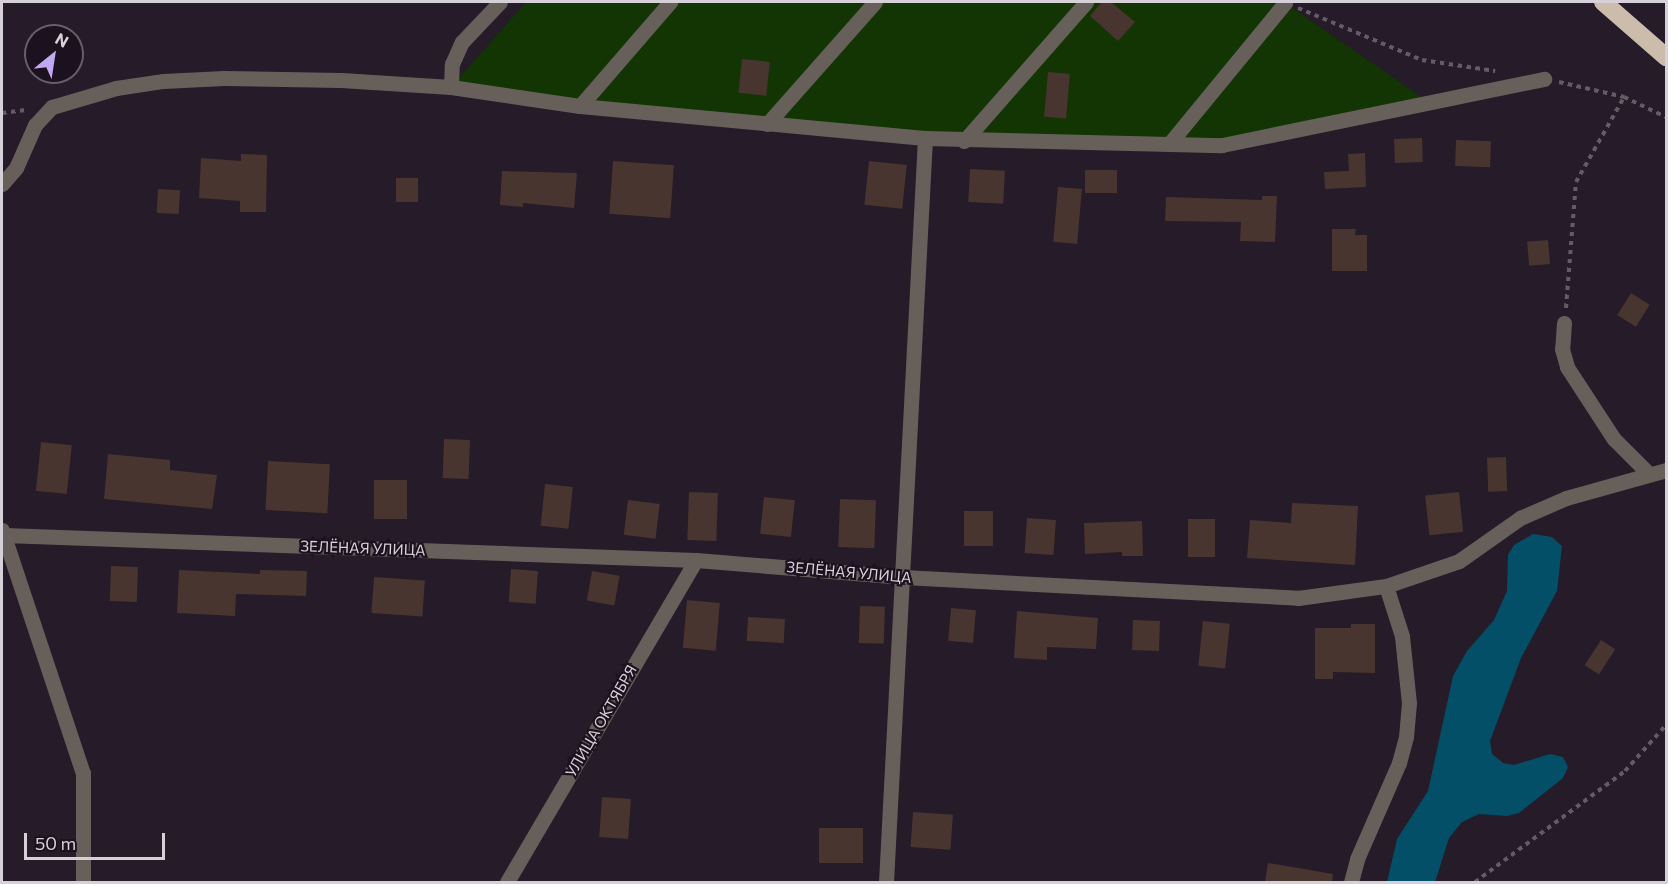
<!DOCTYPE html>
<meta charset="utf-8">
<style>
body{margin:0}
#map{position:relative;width:1668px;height:884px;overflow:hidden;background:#251b29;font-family:Commissioner,sans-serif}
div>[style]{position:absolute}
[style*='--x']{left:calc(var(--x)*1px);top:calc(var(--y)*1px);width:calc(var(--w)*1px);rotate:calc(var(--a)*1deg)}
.green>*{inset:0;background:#123503}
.water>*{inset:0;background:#044f68}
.building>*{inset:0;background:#48352f;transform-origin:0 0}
.path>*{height:4px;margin-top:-2px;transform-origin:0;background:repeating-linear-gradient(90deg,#645b67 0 4.5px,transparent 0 9px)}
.minor>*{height:15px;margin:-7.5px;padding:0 7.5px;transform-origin:7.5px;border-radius:7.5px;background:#67605a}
.highway>*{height:18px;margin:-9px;padding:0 9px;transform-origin:9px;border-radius:9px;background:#ccbcab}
span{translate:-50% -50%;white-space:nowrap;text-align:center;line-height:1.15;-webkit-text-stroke:4.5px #1c121f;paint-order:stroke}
.street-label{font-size:15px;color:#d6d0d9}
.frame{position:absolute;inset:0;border:3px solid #d6d0d9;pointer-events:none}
.north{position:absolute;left:24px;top:24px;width:60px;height:60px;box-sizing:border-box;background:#1c121f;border:2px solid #665e69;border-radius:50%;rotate:30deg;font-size:16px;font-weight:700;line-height:24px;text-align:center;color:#d6d0d9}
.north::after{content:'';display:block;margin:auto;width:21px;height:27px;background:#c1a8f3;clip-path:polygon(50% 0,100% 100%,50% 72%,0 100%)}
.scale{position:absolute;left:24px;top:833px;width:141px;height:27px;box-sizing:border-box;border:3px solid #d6d0d9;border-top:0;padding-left:8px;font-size:18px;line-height:21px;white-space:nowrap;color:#d6d0d9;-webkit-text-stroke:4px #1c121f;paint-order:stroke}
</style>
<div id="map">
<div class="green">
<i style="clip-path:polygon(526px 2px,1284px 2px,1427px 101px,1222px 145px,964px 141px,451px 87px)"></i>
</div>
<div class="water">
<i style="clip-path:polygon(1533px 534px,1552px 537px,1562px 546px,1557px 591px,1521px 658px,1490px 741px,1492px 754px,1503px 763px,1514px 765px,1550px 754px,1563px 757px,1568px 767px,1563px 778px,1519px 813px,1507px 816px,1479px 814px,1462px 822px,1449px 838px,1435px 882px,1387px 882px,1397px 839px,1428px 791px,1453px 676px,1467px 651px,1494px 620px,1507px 591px,1508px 555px,1514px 545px)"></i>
</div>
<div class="building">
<i style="clip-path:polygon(1102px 2px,1111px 2px,1135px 22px,1118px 41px,1090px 16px)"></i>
<i style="left:742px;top:59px;width:28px;height:34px;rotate:6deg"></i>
<i style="left:1048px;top:72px;width:22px;height:45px;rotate:5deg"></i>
<i style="left:1422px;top:138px;width:24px;height:28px;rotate:88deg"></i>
<i style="left:1456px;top:140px;width:35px;height:26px;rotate:2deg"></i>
<i style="clip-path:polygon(1365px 153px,1366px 187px,1325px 189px,1324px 172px,1349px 171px,1348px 154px)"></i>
<i style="clip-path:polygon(241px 154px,267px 155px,266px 212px,240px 212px,240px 201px,199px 198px,201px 158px,241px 161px)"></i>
<i style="left:613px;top:161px;width:61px;height:53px;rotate:4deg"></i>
<i style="left:869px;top:161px;width:38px;height:44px;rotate:6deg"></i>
<i style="left:970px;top:169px;width:35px;height:33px;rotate:3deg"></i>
<i style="left:1085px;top:170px;width:32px;height:23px"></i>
<i style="clip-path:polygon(502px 171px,577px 173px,574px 208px,523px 203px,523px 207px,500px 205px)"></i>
<i style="left:396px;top:178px;width:22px;height:24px"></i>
<i style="left:1058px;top:187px;width:24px;height:55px;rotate:5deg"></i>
<i style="left:158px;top:189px;width:22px;height:24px;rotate:3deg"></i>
<i style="clip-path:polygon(1262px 196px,1277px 196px,1275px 242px,1240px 241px,1241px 222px,1165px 221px,1166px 197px,1262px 200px)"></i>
<i style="clip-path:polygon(1332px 229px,1356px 229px,1355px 235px,1367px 235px,1367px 271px,1332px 271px)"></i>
<i style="left:1548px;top:240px;width:24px;height:21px;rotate:85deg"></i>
<i style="left:1631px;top:293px;width:22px;height:26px;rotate:32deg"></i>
<i style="left:444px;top:439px;width:26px;height:39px;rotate:2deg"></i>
<i style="left:41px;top:442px;width:31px;height:49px;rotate:6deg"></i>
<i style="clip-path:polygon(108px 454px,170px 460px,170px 470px,217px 475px,212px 509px,104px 499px)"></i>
<i style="left:1506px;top:457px;width:34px;height:19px;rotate:88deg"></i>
<i style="left:268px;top:461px;width:62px;height:49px;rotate:3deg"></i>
<i style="left:374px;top:480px;width:33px;height:39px"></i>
<i style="left:545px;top:484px;width:28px;height:42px;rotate:6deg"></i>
<i style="left:689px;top:492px;width:29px;height:48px;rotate:2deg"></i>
<i style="left:1459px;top:492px;width:40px;height:34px;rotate:84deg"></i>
<i style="left:764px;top:497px;width:31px;height:37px;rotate:6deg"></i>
<i style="left:840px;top:499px;width:36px;height:48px;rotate:2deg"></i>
<i style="left:628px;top:500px;width:32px;height:35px;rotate:7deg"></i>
<i style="clip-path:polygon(1292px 503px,1358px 506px,1355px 565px,1247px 558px,1250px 520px,1291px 523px)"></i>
<i style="left:964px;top:511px;width:29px;height:35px"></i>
<i style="left:1027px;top:518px;width:29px;height:35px;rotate:4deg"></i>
<i style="left:1188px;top:519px;width:27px;height:38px"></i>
<i style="clip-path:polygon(1142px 521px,1143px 556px,1122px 556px,1122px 552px,1085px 554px,1084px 523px)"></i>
<i style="left:111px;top:566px;width:27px;height:35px;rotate:2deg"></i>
<i style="left:511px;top:569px;width:27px;height:33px;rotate:4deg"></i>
<i style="clip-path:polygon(179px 570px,260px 574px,260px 570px,307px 571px,306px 596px,236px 594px,235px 616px,177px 613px)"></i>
<i style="left:592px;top:571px;width:28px;height:30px;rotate:10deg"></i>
<i style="left:374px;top:577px;width:51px;height:36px;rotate:4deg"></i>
<i style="left:687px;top:600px;width:33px;height:48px;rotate:5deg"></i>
<i style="left:860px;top:606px;width:25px;height:37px;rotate:2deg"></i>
<i style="left:951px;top:608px;width:25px;height:33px;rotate:5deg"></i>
<i style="clip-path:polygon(1017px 611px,1098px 618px,1096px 649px,1047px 647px,1047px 660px,1014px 658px)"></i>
<i style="left:748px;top:617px;width:37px;height:24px;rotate:3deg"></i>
<i style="left:1133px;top:620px;width:27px;height:30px;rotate:2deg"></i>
<i style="left:1203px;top:621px;width:27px;height:45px;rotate:6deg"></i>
<i style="clip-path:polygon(1351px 624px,1375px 624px,1375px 673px,1333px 672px,1333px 679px,1315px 679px,1315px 628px,1351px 628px)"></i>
<i style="left:1601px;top:640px;width:17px;height:30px;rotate:33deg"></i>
<i style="left:602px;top:797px;width:29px;height:40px;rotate:4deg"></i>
<i style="left:913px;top:812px;width:40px;height:35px;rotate:4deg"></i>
<i style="left:819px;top:828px;width:44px;height:35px"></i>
<i style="clip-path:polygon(1268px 863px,1333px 874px,1332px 882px,1265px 882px)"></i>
</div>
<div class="path">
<i style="--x:1298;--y:8;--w:134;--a:22.8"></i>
<i style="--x:1422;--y:60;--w:74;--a:8.6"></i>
<i style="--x:1559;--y:82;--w:67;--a:13"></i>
<i style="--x:1624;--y:97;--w:47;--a:25.5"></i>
<i style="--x:2;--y:113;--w:26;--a:-7"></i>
<i style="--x:1566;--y:308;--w:126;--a:-85.5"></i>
<i style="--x:1576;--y:182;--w:98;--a:-60.5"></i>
<i style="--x:1475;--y:882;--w:187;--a:-36.5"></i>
<i style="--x:1625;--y:771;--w:62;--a:-48.3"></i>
</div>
<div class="minor">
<i style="--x:451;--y:87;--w:23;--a:-88"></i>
<i style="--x:452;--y:64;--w:24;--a:-66"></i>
<i style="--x:462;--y:42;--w:55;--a:-46.5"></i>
<i style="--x:580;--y:106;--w:138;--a:-49.1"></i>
<i style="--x:767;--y:124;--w:163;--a:-48.5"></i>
<i style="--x:964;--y:141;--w:185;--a:-48.7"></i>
<i style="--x:1169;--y:144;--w:183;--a:-50.6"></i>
<i style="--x:2;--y:184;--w:21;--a:-49"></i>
<i style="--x:16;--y:168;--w:47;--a:-66.2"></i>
<i style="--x:35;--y:125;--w:25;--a:-47"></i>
<i style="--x:52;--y:107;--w:67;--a:-16.5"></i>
<i style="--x:116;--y:88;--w:48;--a:-8.5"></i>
<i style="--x:163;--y:81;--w:61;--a:-2.8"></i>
<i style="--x:224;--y:78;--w:117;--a:1"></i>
<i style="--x:341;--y:80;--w:110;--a:3.6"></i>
<i style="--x:451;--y:87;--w:130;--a:8.4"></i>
<i style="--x:580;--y:106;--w:346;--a:5.3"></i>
<i style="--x:925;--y:138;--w:297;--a:1.4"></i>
<i style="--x:1222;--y:145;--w:329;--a:-11.6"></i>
<i style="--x:1564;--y:323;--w:26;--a:94"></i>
<i style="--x:1562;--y:349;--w:19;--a:74"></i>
<i style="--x:1567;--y:367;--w:86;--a:56.9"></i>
<i style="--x:1614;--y:439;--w:49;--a:45"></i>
<i style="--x:2;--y:530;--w:256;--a:71.6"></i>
<i style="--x:83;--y:773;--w:109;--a:90"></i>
<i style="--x:4;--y:535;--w:692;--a:2.07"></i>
<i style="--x:696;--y:560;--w:208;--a:4.7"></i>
<i style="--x:903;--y:577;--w:396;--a:3"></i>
<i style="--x:1298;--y:598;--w:89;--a:-7.8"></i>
<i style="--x:1386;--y:586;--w:77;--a:-18.9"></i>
<i style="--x:1459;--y:561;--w:75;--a:-35.2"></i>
<i style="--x:1520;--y:518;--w:50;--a:-23.5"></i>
<i style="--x:1566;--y:498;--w:104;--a:-15.6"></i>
<i style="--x:507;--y:882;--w:373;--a:-59.6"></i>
<i style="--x:886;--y:882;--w:745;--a:-87"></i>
<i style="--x:1351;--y:882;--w:24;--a:-75"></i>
<i style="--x:1357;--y:859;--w:105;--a:-66.4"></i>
<i style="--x:1399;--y:763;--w:27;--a:-75"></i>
<i style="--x:1406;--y:737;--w:34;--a:-85"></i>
<i style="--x:1409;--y:703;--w:67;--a:-96"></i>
<i style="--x:1402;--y:636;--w:52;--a:-107.7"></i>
</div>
<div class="highway">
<i style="--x:1603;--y:2;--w:84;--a:41.1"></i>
</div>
<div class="street-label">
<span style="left:363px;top:548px;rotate:2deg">ЗЕЛЁНАЯ УЛИЦА</span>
<span style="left:849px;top:572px;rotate:5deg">ЗЕЛЁНАЯ УЛИЦА</span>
<span style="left:601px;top:721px;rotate:-60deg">УЛИЦА ОКТЯБРЯ</span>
</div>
<div class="frame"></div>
<div class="north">N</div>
<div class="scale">50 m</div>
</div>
